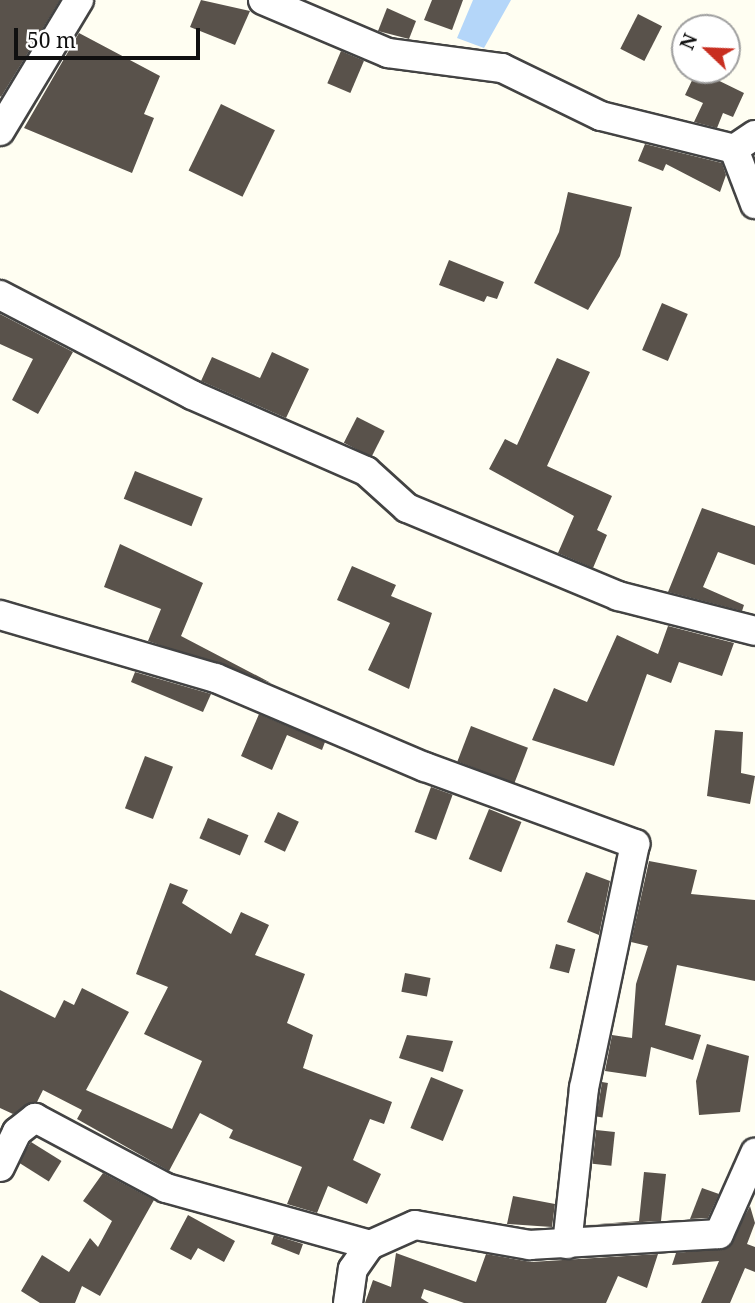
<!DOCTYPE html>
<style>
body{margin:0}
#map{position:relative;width:755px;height:1303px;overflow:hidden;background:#fffef2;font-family:"Noto Serif",serif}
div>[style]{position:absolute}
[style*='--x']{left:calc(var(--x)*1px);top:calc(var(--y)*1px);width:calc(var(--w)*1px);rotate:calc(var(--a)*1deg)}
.water>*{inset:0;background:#b4d6f9}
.building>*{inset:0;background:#59524b;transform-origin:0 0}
.roads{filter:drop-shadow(2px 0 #434343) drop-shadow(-2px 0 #434343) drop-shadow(0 2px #434343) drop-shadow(0 -2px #434343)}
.street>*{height:28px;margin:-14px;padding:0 14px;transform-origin:14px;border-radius:14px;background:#fff}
span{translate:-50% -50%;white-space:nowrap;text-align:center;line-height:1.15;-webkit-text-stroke:7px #fff;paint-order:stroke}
.north{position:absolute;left:671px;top:14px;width:70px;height:70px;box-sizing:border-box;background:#fff;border:2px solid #9f9f9f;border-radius:50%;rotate:293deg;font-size:19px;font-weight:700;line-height:28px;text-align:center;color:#101010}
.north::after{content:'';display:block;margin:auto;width:24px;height:32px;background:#c82e20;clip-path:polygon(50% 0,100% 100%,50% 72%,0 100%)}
.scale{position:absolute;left:14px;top:28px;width:186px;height:32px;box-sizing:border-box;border:4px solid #101010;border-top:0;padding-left:9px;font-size:21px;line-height:24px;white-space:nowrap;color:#101010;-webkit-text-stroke:5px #fff;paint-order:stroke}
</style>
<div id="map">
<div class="water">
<i style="clip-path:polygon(473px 0,511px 0,484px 48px,457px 38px)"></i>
</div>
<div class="building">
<i style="clip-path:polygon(0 0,60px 0,1px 97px,0 96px)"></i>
<i style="clip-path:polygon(201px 0,250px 11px,235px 45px,190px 27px)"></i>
<i style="clip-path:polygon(432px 0,463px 0,452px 30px,424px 20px)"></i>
<i style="clip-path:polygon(387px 8px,416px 21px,409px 39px,378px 31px)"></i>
<i style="left:638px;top:14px;width:27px;height:39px;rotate:27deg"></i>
<i style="clip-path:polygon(79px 33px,160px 76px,144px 114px,154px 118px,132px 173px,24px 128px)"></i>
<i style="left:341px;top:51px;width:25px;height:35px;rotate:23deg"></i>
<i style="clip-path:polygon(697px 70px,744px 93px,733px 117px,723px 113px,717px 128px,694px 122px,703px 103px,685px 95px)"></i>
<i style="left:221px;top:104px;width:60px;height:74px;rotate:26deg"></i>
<i style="clip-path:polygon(645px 144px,722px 163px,726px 175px,720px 192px,666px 164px,663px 171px,638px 161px)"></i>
<i style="clip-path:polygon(568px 192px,632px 207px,620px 256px,588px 310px,534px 283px,559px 232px)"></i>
<i style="clip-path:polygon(449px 260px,504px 282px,497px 299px,487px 296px,484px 302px,439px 285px)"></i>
<i style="left:662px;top:303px;width:28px;height:51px;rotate:23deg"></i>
<i style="clip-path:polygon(0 314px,73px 352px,38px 414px,12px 400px,33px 359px,0 344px)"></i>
<i style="clip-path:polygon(272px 352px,309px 369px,286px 418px,201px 381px,212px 357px,260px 378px)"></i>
<i style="clip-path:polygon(557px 358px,590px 372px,547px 466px,612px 496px,597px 530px,607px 535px,593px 568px,558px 553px,574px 516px,489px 469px,505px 439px,517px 445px)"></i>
<i style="left:357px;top:417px;width:31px;height:29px;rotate:27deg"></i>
<i style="left:135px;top:471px;width:73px;height:30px;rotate:22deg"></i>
<i style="clip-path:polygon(702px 508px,755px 526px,755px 565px,718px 552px,703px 587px,744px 605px,742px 611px,668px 592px)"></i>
<i style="clip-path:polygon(120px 544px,203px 583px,181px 636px,271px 683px,148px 641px,161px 609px,104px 587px)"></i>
<i style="clip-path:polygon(352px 566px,396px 585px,391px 596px,432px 613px,409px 689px,368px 670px,390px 623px,337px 600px)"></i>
<i style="clip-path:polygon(668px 626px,734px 643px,722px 676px,679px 662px,671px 683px,647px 674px,614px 766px,532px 740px,554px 688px,587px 702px,617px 635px,658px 654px)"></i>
<i style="clip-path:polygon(135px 672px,211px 694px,203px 712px,131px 682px)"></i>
<i style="clip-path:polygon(259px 714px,325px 742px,322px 750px,287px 735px,272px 770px,241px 756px)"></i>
<i style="left:471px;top:726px;width:61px;height:38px;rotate:21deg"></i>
<i style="clip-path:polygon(715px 730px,743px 732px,741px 773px,755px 776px,750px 804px,707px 796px)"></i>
<i style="left:145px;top:756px;width:30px;height:56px;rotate:21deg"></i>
<i style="left:431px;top:787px;width:23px;height:48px;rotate:20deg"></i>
<i style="left:489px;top:809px;width:35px;height:54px;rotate:22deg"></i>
<i style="left:278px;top:812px;width:23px;height:33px;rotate:25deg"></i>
<i style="left:208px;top:818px;width:44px;height:22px;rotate:23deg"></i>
<i style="clip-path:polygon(649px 861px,697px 870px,691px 894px,755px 900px,755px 981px,677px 965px,665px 1025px,701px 1035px,693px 1060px,651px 1047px,646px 1077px,605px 1071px,612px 1035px,632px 1038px,636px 984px,648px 946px,631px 942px)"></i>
<i style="clip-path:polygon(586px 872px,610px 881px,599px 935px,567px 922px)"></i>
<i style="clip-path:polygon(170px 883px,188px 890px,182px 903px,231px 934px,241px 912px,269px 925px,255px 955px,305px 974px,287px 1023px,313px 1035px,303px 1068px,392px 1102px,384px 1124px,370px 1119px,353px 1160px,381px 1174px,367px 1204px,328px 1186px,317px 1213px,287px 1204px,302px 1167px,229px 1138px,233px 1130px,200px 1113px,169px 1171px,77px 1119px,82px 1110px,43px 1090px,37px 1102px,13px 1114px,0 1108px,0 990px,55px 1018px,64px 1000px,74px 1005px,82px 988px,129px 1012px,86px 1090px,172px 1129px,202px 1061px,144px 1034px,168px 987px,136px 974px)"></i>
<i style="left:556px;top:944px;width:20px;height:25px;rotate:15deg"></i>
<i style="left:405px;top:973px;width:26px;height:19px;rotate:11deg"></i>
<i style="clip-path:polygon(407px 1035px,453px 1041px,443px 1072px,399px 1058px)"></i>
<i style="clip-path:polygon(707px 1044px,749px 1056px,740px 1112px,699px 1115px,696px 1081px)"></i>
<i style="left:431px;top:1077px;width:35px;height:55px;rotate:22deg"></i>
<i style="left:602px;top:1082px;width:6px;height:35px;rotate:9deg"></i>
<i style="left:596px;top:1130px;width:19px;height:34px;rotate:6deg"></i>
<i style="left:31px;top:1142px;width:36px;height:24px;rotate:32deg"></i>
<i style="clip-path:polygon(644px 1172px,666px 1174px,661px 1221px,586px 1225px,639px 1221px)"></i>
<i style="clip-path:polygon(103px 1173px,154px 1200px,100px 1296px,82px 1286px,75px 1303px,40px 1303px,21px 1291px,42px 1255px,69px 1272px,90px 1238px,98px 1247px,112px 1221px,83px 1201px)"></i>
<i style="clip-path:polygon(702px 1188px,719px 1194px,708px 1218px,690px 1219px)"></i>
<i style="clip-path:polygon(513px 1196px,555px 1204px,552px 1227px,507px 1224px)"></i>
<i style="clip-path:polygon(750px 1206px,755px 1223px,747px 1244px,755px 1247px,755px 1272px,745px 1268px,730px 1303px,701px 1303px,719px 1261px,672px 1265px,676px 1253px,728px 1248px)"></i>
<i style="clip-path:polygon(188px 1215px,235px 1241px,224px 1262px,198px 1248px,191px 1260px,170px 1249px)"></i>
<i style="clip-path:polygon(274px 1235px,303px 1244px,299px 1255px,271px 1244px)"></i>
<i style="clip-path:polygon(396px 1253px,476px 1282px,486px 1254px,531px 1262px,658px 1254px,647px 1288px,618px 1276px,606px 1303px,464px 1303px,424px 1289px,421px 1298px,429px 1303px,365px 1303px,373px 1280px,391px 1287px)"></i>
</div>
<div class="roads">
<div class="street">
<i style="--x:263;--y:0;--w:136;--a:23"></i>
<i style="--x:388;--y:53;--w:115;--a:7.5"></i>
<i style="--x:502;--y:68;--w:110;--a:25.9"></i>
<i style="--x:601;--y:116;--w:137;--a:13.9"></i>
<i style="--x:734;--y:149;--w:25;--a:-34"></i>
<i style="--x:0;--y:131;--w:153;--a:-58.9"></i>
<i style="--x:734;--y:149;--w:59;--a:69.1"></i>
<i style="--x:0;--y:295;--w:216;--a:27.5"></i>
<i style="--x:192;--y:395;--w:190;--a:23.6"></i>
<i style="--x:366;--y:471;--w:55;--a:42.1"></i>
<i style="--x:407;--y:508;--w:229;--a:22.6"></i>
<i style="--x:618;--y:596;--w:141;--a:14.3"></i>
<i style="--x:0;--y:615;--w:225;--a:16.3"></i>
<i style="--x:216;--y:678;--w:227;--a:23.1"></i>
<i style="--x:425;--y:767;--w:224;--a:20.1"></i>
<i style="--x:635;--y:844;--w:249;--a:101.8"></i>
<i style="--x:584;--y:1088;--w:157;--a:96.2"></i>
<i style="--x:0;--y:1167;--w:39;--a:-64"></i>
<i style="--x:17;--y:1132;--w:23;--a:-38"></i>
<i style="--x:35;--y:1118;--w:149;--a:28.1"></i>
<i style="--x:166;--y:1188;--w:212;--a:15.6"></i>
<i style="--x:348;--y:1303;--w:34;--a:-82"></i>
<i style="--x:353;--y:1269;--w:29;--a:-55"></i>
<i style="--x:370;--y:1245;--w:49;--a:-24"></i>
<i style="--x:415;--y:1225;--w:117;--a:9.9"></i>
<i style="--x:530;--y:1245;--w:189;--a:-3.3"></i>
<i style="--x:719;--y:1234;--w:89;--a:-66"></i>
</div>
</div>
<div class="north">N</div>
<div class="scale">50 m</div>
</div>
